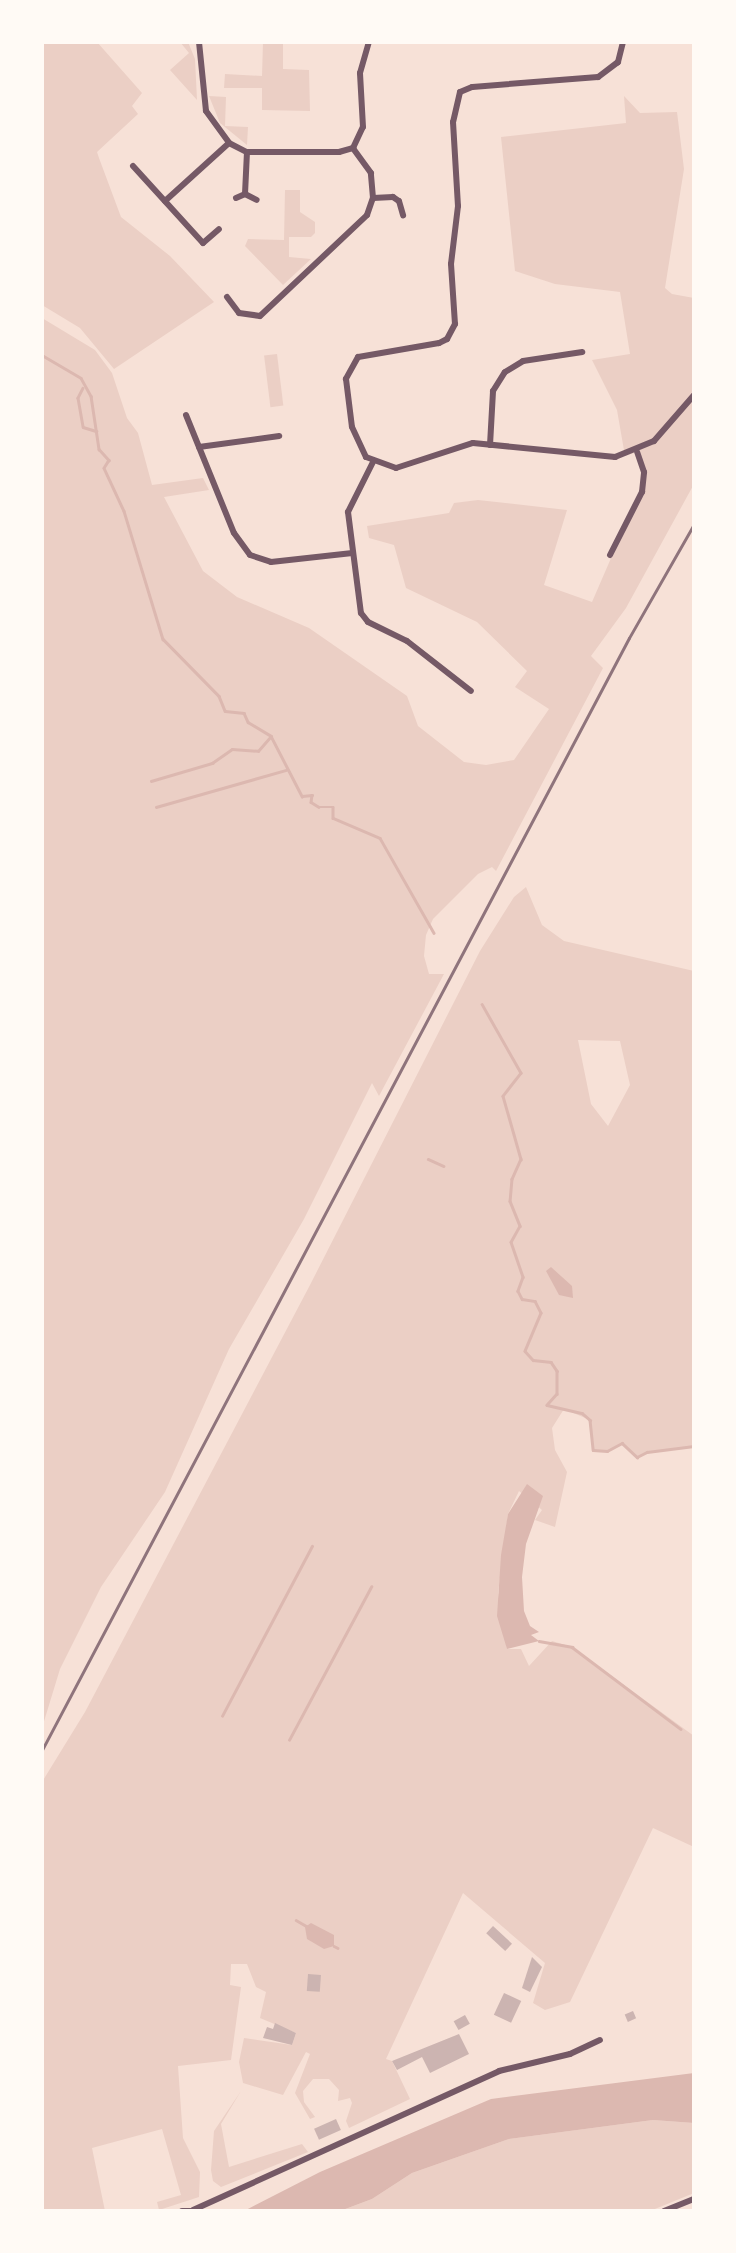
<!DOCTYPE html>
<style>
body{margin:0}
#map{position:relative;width:736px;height:2253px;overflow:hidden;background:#f7e1d7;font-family:"Titillium Web",sans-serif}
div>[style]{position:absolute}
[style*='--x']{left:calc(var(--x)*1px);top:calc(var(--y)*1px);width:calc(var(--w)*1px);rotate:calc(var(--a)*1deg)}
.green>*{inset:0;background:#ebcfc5;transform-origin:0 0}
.water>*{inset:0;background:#dcb8b0}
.stream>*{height:2.5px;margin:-1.25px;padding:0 1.25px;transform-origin:1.25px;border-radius:1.25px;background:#dcb8b0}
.building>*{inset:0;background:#ccb4b1;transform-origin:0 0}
.minor>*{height:6px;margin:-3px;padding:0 3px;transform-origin:3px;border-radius:3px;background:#755966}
.rail>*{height:2.5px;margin:-1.25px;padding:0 1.25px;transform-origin:1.25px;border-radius:1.25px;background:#8f747c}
span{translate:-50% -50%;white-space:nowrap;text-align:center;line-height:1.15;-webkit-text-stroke:6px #fffaf5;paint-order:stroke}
.frame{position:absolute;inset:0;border:44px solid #fffaf5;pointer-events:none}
</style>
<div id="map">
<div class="green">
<i style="clip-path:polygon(42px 42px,97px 42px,142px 93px,132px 106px,138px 114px,97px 152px,99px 158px,121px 217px,170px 256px,214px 302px,114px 369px,80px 328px,42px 305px)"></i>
<i style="clip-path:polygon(180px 42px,188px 42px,195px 59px,197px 100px,170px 70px,189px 53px)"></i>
<i style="clip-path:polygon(263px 42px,283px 42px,283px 69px,309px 70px,310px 111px,262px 110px,262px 88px,224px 88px,225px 74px,262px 76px)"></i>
<i style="clip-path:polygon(209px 96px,226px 97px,225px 126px,248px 127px,247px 145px,220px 123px)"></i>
<i style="clip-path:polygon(624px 96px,640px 113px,677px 112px,684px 169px,665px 288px,672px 294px,694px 298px,694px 484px,626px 608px,591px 656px,603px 668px,496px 871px,492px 867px,478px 874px,433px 919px,426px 935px,424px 956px,429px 974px,444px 974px,379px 1096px,372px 1083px,304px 1219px,229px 1349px,165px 1492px,101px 1587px,60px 1669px,42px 1728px,42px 318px,95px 350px,112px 373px,127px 418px,138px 433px,152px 485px,203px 478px,209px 490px,164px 497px,203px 571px,237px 597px,309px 628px,407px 696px,418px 726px,464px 762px,486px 765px,514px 760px,549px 709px,515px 687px,527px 671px,477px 622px,406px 588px,394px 545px,369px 538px,367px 526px,449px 513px,454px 503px,478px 500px,567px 510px,544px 585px,592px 602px,644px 482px,637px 452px,625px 456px,617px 410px,592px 360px,630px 354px,620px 292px,555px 284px,515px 271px,501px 137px,626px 123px)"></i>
<i style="clip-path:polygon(285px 190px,300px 190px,300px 212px,315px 222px,315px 233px,311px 237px,289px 237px,289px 257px,311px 259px,283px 285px,245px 246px,248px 239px,284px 240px)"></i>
<i style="left:277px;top:354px;width:52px;height:13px;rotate:83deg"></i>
<i style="clip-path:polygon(evenodd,526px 887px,542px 925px,564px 941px,694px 971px,694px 1446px,647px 1452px,637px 1457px,622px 1443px,607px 1451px,593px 1450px,590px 1420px,564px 1409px,552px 1428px,555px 1450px,567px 1472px,555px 1527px,535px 1520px,542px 1510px,519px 1491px,508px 1514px,498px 1593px,507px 1649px,521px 1649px,529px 1666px,552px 1641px,572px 1647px,694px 1736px,694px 1847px,653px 1828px,570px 2002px,545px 2010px,533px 2003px,545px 1963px,463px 1893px,386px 2059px,392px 2061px,410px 2099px,349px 2128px,346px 2121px,352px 2103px,350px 2098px,338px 2101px,339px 2090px,329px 2079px,313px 2079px,303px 2091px,304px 2102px,315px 2117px,310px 2119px,295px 2093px,310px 2054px,306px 2052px,283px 2095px,243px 2083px,239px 2062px,244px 2038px,292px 2045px,296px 2033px,260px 2018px,266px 1992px,256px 1987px,247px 1964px,231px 1964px,230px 1985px,241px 1987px,231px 2060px,178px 2066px,183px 2138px,200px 2172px,199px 2197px,159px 2210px,157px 2202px,181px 2195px,162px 2129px,92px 2148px,105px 2211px,42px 2211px,42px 1782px,85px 1712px,310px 1285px,480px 951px,514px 897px,526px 887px,578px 1040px,620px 1041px,630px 1085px,608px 1126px,591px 1104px,578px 1040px)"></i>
<i style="clip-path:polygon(241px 2091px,221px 2124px,229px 2167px,302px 2144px,308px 2152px,221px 2187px,213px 2181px,211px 2170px,214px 2131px)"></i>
<i style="clip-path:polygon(653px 2120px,694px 2123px,694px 2193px,650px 2211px,340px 2211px,372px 2199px,412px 2173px,509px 2139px)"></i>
</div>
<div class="water">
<i style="clip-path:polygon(551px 1267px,572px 1286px,573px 1298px,559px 1295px,546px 1271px)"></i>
<i style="clip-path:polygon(527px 1484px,543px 1496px,526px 1544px,522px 1577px,524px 1611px,530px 1626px,539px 1632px,531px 1635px,539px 1641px,507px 1649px,497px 1616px,501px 1555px,508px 1514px)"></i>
<i style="clip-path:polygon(311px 1923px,334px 1935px,334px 1946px,324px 1949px,307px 1939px,305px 1927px)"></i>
<i style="clip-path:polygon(694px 2073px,694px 2123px,653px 2120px,509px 2139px,412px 2173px,372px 2199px,340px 2211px,244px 2211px,320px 2172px,491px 2099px)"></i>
</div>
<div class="stream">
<i style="--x:42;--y:355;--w:45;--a:30.5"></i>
<i style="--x:81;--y:378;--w:21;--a:61"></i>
<i style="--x:91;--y:396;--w:54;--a:81.4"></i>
<i style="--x:99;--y:449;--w:15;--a:48"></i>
<i style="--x:109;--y:460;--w:9;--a:122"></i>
<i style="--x:104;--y:468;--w:47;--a:65.1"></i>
<i style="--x:124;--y:511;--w:134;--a:73.1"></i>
<i style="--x:163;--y:639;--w:80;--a:45.5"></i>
<i style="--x:219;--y:696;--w:16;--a:68"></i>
<i style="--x:225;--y:711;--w:19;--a:6"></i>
<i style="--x:244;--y:713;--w:10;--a:66"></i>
<i style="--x:248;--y:722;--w:27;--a:31"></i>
<i style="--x:271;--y:736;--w:68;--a:62.7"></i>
<i style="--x:302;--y:796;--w:10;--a:-6"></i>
<i style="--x:312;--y:795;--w:7;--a:98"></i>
<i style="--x:311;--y:802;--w:9;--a:32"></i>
<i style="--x:319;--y:807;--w:14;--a:0"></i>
<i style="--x:333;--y:807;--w:11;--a:90"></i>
<i style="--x:333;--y:818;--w:51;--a:23.1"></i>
<i style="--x:380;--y:838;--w:109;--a:60.4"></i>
<i style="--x:83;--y:388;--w:11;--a:117"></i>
<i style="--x:78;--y:398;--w:29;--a:80"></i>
<i style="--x:83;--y:427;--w:14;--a:17"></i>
<i style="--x:151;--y:781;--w:64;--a:-16.4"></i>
<i style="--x:212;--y:763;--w:24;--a:-35"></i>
<i style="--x:232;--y:749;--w:26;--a:4"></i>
<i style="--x:258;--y:751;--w:18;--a:-49"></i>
<i style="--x:156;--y:807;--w:135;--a:-15.9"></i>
<i style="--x:482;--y:1004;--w:79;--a:60.5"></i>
<i style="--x:521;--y:1073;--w:29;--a:128"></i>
<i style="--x:503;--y:1096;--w:66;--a:74.1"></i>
<i style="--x:521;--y:1159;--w:22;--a:114"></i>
<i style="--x:512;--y:1179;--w:22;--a:95"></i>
<i style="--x:510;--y:1201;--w:27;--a:68"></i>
<i style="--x:520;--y:1226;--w:18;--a:119"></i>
<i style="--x:511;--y:1242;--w:37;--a:71"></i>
<i style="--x:523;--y:1277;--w:15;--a:110"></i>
<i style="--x:518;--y:1291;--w:9;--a:63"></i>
<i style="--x:522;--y:1299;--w:13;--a:9"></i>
<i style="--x:535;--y:1301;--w:13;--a:63"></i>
<i style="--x:541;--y:1313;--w:41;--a:112.8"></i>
<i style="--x:525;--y:1351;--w:12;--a:48"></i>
<i style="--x:533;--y:1360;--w:18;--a:6"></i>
<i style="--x:551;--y:1362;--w:11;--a:56"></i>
<i style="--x:557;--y:1371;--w:23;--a:90"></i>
<i style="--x:557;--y:1394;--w:15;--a:132"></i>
<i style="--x:547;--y:1405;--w:36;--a:13"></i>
<i style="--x:582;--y:1413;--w:11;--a:41"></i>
<i style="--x:590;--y:1420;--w:30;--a:84"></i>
<i style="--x:593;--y:1450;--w:14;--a:4"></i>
<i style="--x:607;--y:1451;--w:17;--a:-28"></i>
<i style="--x:622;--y:1443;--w:21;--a:43"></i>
<i style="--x:637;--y:1457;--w:11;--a:-27"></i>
<i style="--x:647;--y:1452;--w:47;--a:-7.3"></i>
<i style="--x:428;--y:1159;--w:17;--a:24"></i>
<i style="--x:539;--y:1641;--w:34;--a:10"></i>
<i style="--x:572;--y:1647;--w:136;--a:37"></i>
<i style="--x:222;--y:1716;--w:192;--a:-62.1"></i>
<i style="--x:289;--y:1740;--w:174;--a:-61.8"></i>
<i style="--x:296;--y:1920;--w:14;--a:30"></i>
<i style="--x:334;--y:1946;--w:4;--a:27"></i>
</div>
<div class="building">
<i style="left:493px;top:1926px;width:26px;height:10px;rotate:43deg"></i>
<i style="clip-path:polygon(532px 1957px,542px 1967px,530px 1992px,522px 1988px)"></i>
<i style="left:308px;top:1974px;width:13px;height:17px;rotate:4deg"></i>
<i style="left:504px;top:1993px;width:19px;height:24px;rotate:25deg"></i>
<i style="left:633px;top:2011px;width:8px;height:9px;rotate:67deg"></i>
<i style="left:465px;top:2015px;width:10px;height:13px;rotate:61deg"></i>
<i style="clip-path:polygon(275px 2023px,296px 2033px,292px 2045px,263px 2038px,267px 2027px,273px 2029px)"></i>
<i style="clip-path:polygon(459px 2034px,469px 2054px,430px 2073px,422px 2057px,397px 2070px,392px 2061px)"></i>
<i style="left:336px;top:2119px;width:12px;height:24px;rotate:66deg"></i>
</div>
<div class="minor">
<i style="--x:199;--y:42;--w:69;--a:84.2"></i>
<i style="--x:206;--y:111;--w:39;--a:54"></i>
<i style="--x:229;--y:143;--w:20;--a:27"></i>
<i style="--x:247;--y:152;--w:92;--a:0"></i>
<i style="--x:339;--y:152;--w:15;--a:-16"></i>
<i style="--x:623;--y:42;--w:21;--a:104"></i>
<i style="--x:618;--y:62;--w:25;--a:143"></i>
<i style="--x:598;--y:77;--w:126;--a:175.5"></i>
<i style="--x:472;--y:87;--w:13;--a:157"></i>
<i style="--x:460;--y:92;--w:31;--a:103"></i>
<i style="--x:453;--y:122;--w:84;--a:86.6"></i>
<i style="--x:458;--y:206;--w:58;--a:96.9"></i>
<i style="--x:451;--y:264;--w:60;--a:86.2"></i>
<i style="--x:455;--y:324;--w:17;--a:118"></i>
<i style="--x:447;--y:339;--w:9;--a:153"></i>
<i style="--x:439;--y:343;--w:82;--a:170.2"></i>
<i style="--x:358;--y:357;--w:25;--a:119"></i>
<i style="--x:346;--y:379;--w:48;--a:82.9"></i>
<i style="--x:352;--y:427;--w:33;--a:65"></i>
<i style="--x:366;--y:457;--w:32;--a:20"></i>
<i style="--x:396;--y:468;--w:81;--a:-18"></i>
<i style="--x:473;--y:443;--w:143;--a:5.6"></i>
<i style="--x:615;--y:457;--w:42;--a:-22.3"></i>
<i style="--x:654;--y:441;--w:61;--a:-49"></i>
<i style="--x:353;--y:148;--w:23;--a:-65"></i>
<i style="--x:363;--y:127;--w:54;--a:-93.2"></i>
<i style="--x:360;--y:73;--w:32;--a:-74"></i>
<i style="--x:133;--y:166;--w:104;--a:47.7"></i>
<i style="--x:203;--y:243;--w:21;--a:-41"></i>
<i style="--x:245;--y:194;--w:42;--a:-87.3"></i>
<i style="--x:236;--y:198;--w:10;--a:-24"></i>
<i style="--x:245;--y:194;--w:13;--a:27"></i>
<i style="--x:373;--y:198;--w:20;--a:-3"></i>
<i style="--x:393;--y:197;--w:7;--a:34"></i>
<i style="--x:399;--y:201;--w:15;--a:74"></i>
<i style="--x:165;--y:201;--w:86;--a:-42.2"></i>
<i style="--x:227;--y:297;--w:20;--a:53"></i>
<i style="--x:239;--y:313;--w:21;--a:8"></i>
<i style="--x:260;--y:316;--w:147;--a:-43.3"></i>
<i style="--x:367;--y:215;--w:18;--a:-71"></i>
<i style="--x:373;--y:198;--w:25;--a:-95"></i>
<i style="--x:371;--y:173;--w:31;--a:-126"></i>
<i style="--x:186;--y:415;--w:127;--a:67.9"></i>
<i style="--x:234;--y:533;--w:27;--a:54"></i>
<i style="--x:250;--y:555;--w:22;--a:18"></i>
<i style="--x:271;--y:562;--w:82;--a:-6.3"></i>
<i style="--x:490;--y:445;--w:54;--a:-86.8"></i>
<i style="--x:493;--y:391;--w:22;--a:-58"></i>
<i style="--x:505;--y:372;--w:21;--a:-31"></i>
<i style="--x:523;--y:361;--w:60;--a:-8.7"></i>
<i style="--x:199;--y:447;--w:81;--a:-7.8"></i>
<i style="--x:373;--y:462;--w:56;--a:116.6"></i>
<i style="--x:348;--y:512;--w:102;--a:82.7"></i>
<i style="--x:361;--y:613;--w:11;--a:52"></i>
<i style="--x:368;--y:622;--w:43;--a:26"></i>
<i style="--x:407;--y:641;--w:81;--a:38"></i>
<i style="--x:610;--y:555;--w:71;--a:-63.1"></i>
<i style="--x:642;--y:492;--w:20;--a:-84"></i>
<i style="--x:644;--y:472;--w:21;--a:-109"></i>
<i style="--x:193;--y:2210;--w:336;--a:-24.4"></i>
<i style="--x:499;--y:2071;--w:73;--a:-13.5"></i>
<i style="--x:570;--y:2054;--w:33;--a:-25"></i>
<i style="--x:182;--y:2211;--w:13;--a:0"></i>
<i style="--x:664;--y:2211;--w:32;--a:-22"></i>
</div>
<div class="rail">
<i style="--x:42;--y:1750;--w:1257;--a:-62.17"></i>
<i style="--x:629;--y:638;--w:131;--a:-60.3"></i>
</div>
<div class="frame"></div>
</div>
